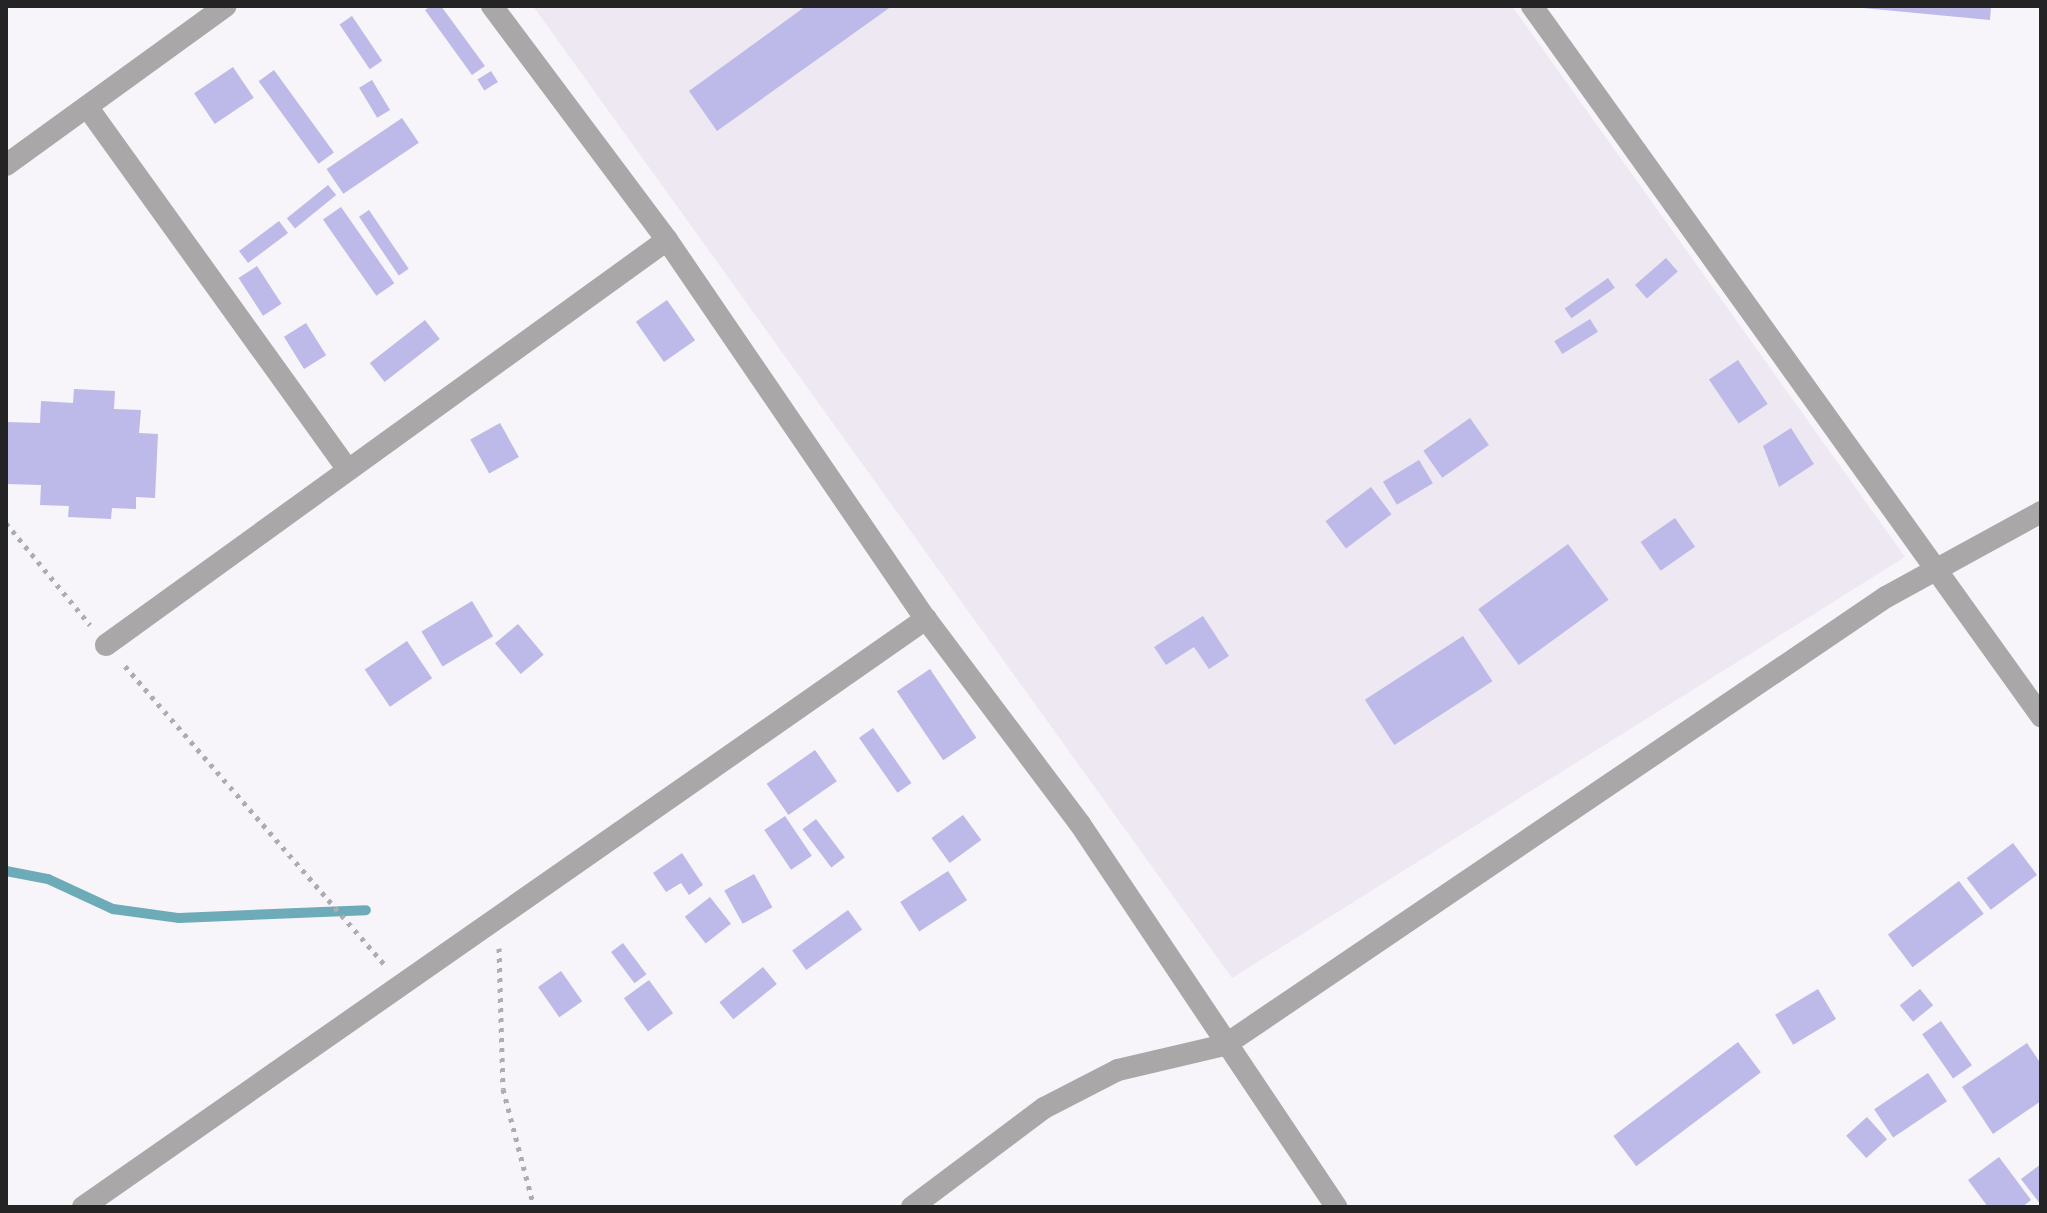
<!DOCTYPE html>
<style>
body{margin:0}
#map{position:relative;width:2047px;height:1213px;overflow:hidden;background:#f7f5f9;font-family:"Source Sans 3",sans-serif}
div>[style]{position:absolute}
[style*='--x']{left:calc(var(--x)*1px);top:calc(var(--y)*1px);width:calc(var(--w)*1px);rotate:calc(var(--a)*1deg)}
.built>*{inset:0;background:#eee8f2}
.stream>*{height:10px;margin:-5px;padding:0 5px;transform-origin:5px;border-radius:5px;background:#6dabb9}
.building>*{inset:0;background:#bdb9e8;transform-origin:0 0}
.path>*{height:5px;margin-top:-2.5px;transform-origin:0;background:repeating-linear-gradient(90deg,#adacae 0 4px,transparent 0 10px)}
.minor>*{height:22px;margin:-11px;padding:0 11px;transform-origin:11px;border-radius:11px;background:#a9a7a7}
span{translate:-50% -50%;white-space:nowrap;text-align:center;line-height:1.15;-webkit-text-stroke:6px #fff;paint-order:stroke}
.frame{position:absolute;inset:0;border:8px solid #242425;pointer-events:none}
</style>
<div id="map">
<div class="built">
<i style="clip-path:polygon(533px 6px,1512px 6px,1905px 557px,1232px 978px)"></i>
</div>
<div class="stream">
<i style="--x:6;--y:871;--w:43;--a:10.8"></i>
<i style="--x:48;--y:879;--w:72;--a:24.8"></i>
<i style="--x:113;--y:909;--w:67;--a:7.8"></i>
<i style="--x:179;--y:918;--w:187;--a:-2.4"></i>
</div>
<div class="building">
<i style="clip-path:polygon(431px 6px,441px 6px,485px 66px,472px 75px,425px 10px)"></i>
<i style="clip-path:polygon(806px 6px,892px 6px,717px 131px,689px 91px)"></i>
<i style="clip-path:polygon(1842px 6px,1991px 6px,1990px 20px)"></i>
<i style="left:352px;top:16px;width:54px;height:15px;rotate:56deg"></i>
<i style="left:233px;top:67px;width:37px;height:47px;rotate:56deg"></i>
<i style="left:274px;top:70px;width:102px;height:19px;rotate:54deg"></i>
<i style="left:491px;top:71px;width:13px;height:16px;rotate:58deg"></i>
<i style="left:372px;top:80px;width:35px;height:15px;rotate:59deg"></i>
<i style="left:402px;top:118px;width:30px;height:91px;rotate:56deg"></i>
<i style="left:328px;top:185px;width:13px;height:53px;rotate:51deg"></i>
<i style="left:341px;top:207px;width:93px;height:22px;rotate:55deg"></i>
<i style="left:369px;top:210px;width:71px;height:12px;rotate:56deg"></i>
<i style="left:279px;top:221px;width:15px;height:50px;rotate:53deg"></i>
<i style="left:1666px;top:258px;width:18px;height:41px;rotate:49deg"></i>
<i style="left:257px;top:266px;width:45px;height:22px;rotate:57deg"></i>
<i style="left:1608px;top:278px;width:12px;height:53px;rotate:55deg"></i>
<i style="left:667px;top:300px;width:49px;height:38px;rotate:55deg"></i>
<i style="left:1590px;top:319px;width:15px;height:42px;rotate:58deg"></i>
<i style="left:425px;top:320px;width:24px;height:70px;rotate:52deg"></i>
<i style="left:306px;top:323px;width:38px;height:26px;rotate:58deg"></i>
<i style="left:1738px;top:360px;width:53px;height:35px;rotate:56deg"></i>
<i style="clip-path:polygon(74px 389px,115px 391px,114px 409px,141px 410px,139px 433px,158px 434px,155px 498px,136px 497px,136px 509px,112px 508px,111px 519px,68px 517px,69px 506px,40px 505px,41px 485px,6px 484px,6px 422px,40px 423px,41px 401px,73px 403px)"></i>
<i style="left:1470px;top:418px;width:33px;height:57px;rotate:55deg"></i>
<i style="left:500px;top:423px;width:39px;height:34px;rotate:61deg"></i>
<i style="clip-path:polygon(1791px 428px,1814px 464px,1779px 487px,1763px 446px)"></i>
<i style="left:1419px;top:460px;width:27px;height:42px;rotate:59deg"></i>
<i style="left:1371px;top:487px;width:34px;height:57px;rotate:53deg"></i>
<i style="left:1675px;top:518px;width:35px;height:42px;rotate:55deg"></i>
<i style="left:1568px;top:544px;width:69px;height:111px;rotate:54deg"></i>
<i style="left:472px;top:601px;width:41px;height:59px;rotate:59deg"></i>
<i style="clip-path:polygon(1203px 616px,1229px 656px,1209px 669px,1194px 647px,1166px 665px,1154px 647px)"></i>
<i style="left:518px;top:624px;width:40px;height:30px;rotate:50deg"></i>
<i style="left:1463px;top:636px;width:54px;height:117px;rotate:57deg"></i>
<i style="left:407px;top:641px;width:45px;height:51px;rotate:56deg"></i>
<i style="left:930px;top:669px;width:83px;height:40px;rotate:56deg"></i>
<i style="left:873px;top:728px;width:67px;height:17px;rotate:55deg"></i>
<i style="left:815px;top:750px;width:38px;height:59px;rotate:55deg"></i>
<i style="left:963px;top:815px;width:31px;height:39px;rotate:54deg"></i>
<i style="left:785px;top:816px;width:48px;height:25px;rotate:56deg"></i>
<i style="left:816px;top:819px;width:48px;height:17px;rotate:53deg"></i>
<i style="left:2013px;top:843px;width:40px;height:58px;rotate:53deg"></i>
<i style="clip-path:polygon(682px 853px,703px 885px,689px 895px,681px 883px,666px 892px,653px 873px)"></i>
<i style="left:948px;top:871px;width:35px;height:57px;rotate:57deg"></i>
<i style="left:754px;top:874px;width:38px;height:34px;rotate:61deg"></i>
<i style="left:1959px;top:881px;width:41px;height:89px;rotate:53deg"></i>
<i style="left:710px;top:897px;width:34px;height:32px;rotate:52deg"></i>
<i style="left:848px;top:910px;width:24px;height:69px;rotate:54deg"></i>
<i style="left:623px;top:943px;width:39px;height:15px;rotate:53deg"></i>
<i style="left:763px;top:967px;width:22px;height:56px;rotate:51deg"></i>
<i style="left:561px;top:971px;width:37px;height:28px;rotate:55deg"></i>
<i style="left:649px;top:980px;width:41px;height:31px;rotate:54deg"></i>
<i style="left:1818px;top:989px;width:35px;height:50px;rotate:59deg"></i>
<i style="left:1920px;top:989px;width:21px;height:26px;rotate:51deg"></i>
<i style="left:1941px;top:1021px;width:54px;height:23px;rotate:55deg"></i>
<i style="left:1738px;top:1042px;width:38px;height:156px;rotate:53deg"></i>
<i style="clip-path:polygon(2027px 1043px,2041px 1064px,2041px 1101px,1993px 1134px,1962px 1087px)"></i>
<i style="left:1928px;top:1073px;width:34px;height:65px;rotate:56deg"></i>
<i style="left:1867px;top:1117px;width:30px;height:28px;rotate:48deg"></i>
<i style="clip-path:polygon(1999px 1157px,2031px 1200px,2022px 1207px,1988px 1207px,1968px 1180px)"></i>
<i style="clip-path:polygon(2041px 1164px,2041px 1205px,2021px 1179px)"></i>
</div>
<div class="path">
<i style="--x:6;--y:523;--w:132;--a:50.5"></i>
<i style="--x:125;--y:666;--w:398;--a:49"></i>
<i style="--x:499;--y:948;--w:141;--a:88.4"></i>
<i style="--x:503;--y:1089;--w:122;--a:75.3"></i>
</div>
<div class="minor">
<i style="--x:492;--y:6;--w:292;--a:53.2"></i>
<i style="--x:667;--y:240;--w:459;--a:55.7"></i>
<i style="--x:926;--y:619;--w:256;--a:53.1"></i>
<i style="--x:1080;--y:824;--w:461;--a:56.2"></i>
<i style="--x:1532;--y:6;--w:874;--a:54.36"></i>
<i style="--x:88;--y:108;--w:444;--a:54.3"></i>
<i style="--x:6;--y:165;--w:271;--a:-35.9"></i>
<i style="--x:106;--y:645;--w:692;--a:-35.83"></i>
<i style="--x:83;--y:1207;--w:1028;--a:-34.9"></i>
<i style="--x:912;--y:1207;--w:165;--a:-36.9"></i>
<i style="--x:1044;--y:1108;--w:83;--a:-27.2"></i>
<i style="--x:1118;--y:1070;--w:110;--a:-13.2"></i>
<i style="--x:1225;--y:1045;--w:799;--a:-34.13"></i>
<i style="--x:1886;--y:597;--w:177;--a:-28.7"></i>
</div>
<div class="frame"></div>
</div>
